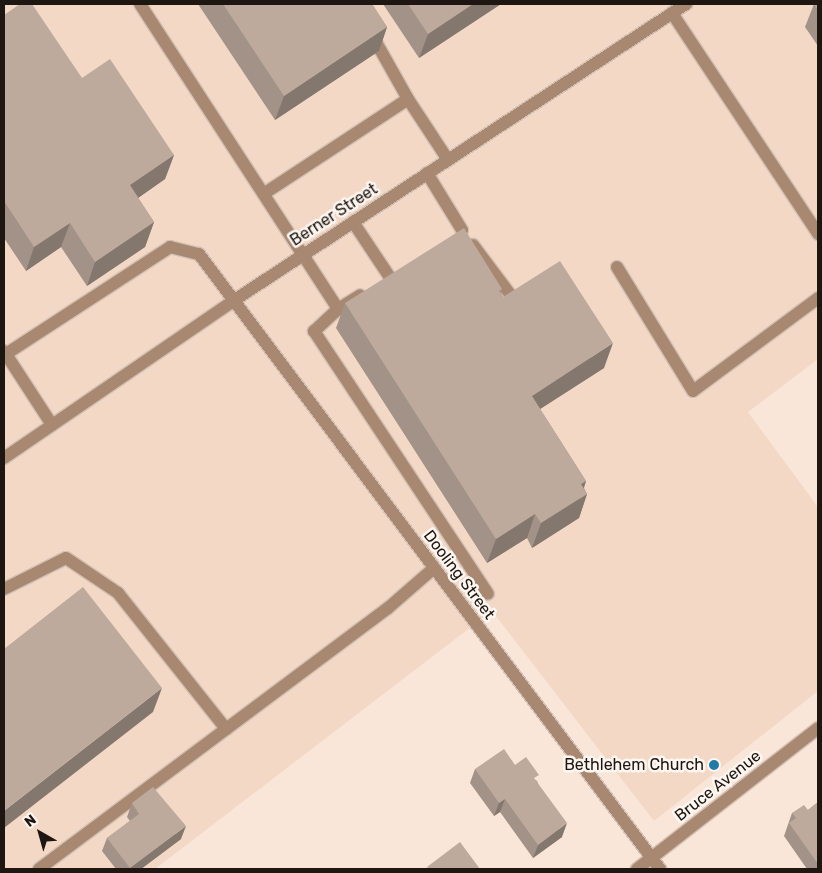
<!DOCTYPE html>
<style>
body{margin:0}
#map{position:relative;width:822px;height:873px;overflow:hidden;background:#fae6d8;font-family:Rubik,sans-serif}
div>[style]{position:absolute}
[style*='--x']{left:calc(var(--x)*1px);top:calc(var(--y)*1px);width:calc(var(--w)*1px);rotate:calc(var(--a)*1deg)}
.built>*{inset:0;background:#f3d8c6}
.roads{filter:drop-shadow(1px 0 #d2c1b4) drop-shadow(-1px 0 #d2c1b4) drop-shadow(0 1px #d2c1b4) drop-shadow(0 -1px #d2c1b4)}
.minor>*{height:12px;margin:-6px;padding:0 6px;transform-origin:6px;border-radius:6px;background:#a98871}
.wall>*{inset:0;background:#a39287}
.shaded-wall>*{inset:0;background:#84776e}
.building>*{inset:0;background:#bdaa9d}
.dots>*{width:14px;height:14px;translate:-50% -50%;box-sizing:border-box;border:2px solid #fef6f0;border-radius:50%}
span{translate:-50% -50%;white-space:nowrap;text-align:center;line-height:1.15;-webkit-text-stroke:5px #fef6f0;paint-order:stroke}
.street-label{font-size:16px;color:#1d1611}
.poi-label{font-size:16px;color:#1d1611}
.right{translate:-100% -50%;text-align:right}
.frame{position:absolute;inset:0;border:5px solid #1d1611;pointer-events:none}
.north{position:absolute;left:15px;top:808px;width:50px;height:50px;-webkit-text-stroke:4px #fef6f0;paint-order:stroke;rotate:322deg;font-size:14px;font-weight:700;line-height:20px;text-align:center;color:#1d1611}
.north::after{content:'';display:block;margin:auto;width:18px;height:22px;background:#1d1611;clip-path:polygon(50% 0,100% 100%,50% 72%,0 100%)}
</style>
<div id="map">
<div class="built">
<i style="clip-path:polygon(4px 4px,818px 4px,818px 359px,748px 412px,818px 507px,818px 691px,654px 821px,492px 611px,155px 869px,4px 869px)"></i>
</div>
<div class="roads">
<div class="minor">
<i style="--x:140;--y:4;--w:364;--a:57"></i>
<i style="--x:338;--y:309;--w:26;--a:-32"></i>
<i style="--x:672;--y:13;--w:265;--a:56.5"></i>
<i style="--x:372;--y:35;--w:73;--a:60.6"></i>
<i style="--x:427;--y:173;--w:67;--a:58.4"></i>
<i style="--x:265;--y:193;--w:171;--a:-33.3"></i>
<i style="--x:408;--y:99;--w:73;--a:56.7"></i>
<i style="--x:353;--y:222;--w:65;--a:56.3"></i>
<i style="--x:473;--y:245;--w:66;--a:53"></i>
<i style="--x:617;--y:267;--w:145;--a:58.5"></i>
<i style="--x:693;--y:391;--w:156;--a:-36.6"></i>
<i style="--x:338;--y:309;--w:33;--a:137"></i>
<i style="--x:314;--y:331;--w:315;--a:56.5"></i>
<i style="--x:4;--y:351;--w:88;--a:57"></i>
<i style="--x:6;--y:354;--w:196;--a:-33.1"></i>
<i style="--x:170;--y:247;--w:30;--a:14"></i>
<i style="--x:199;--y:254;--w:769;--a:53.15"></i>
<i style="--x:4;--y:458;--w:278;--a:-34.4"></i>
<i style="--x:233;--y:301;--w:542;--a:-33.25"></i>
<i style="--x:4;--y:589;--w:69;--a:-26.6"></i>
<i style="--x:66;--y:558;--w:63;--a:33.9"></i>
<i style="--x:118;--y:593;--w:174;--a:51.5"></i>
<i style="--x:39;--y:869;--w:436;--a:-36.8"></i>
<i style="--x:388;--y:608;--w:61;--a:-41"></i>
<i style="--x:637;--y:869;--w:229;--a:-37.9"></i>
</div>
</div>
<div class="wall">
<i style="clip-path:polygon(198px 4px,372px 4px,387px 27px,379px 51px,275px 120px)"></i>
<i style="clip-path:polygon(383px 4px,501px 4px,419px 58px)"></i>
<i style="clip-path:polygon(814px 4px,818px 4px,818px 46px,805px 27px)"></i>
<i style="clip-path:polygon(4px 15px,82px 78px,174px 155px,165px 179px,138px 198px,154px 222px,145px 247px,87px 286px,61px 247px,26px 271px,4px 238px)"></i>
<i style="clip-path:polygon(502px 289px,501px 293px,503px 297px,604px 368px,540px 409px,586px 481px,584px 488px,587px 494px,579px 518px,532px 548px,527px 538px,487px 563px,336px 328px,345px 303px)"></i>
<i style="clip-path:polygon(515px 765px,537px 781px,562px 837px,533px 858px,500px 812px,494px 816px,470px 783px,475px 769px)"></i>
<i style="clip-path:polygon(818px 802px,818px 869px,807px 869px,784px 836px,792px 813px,808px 810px)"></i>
<i style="clip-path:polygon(132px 803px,181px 839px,141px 869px,116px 869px,102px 851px,107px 838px,130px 821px,127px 817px)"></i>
</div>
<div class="shaded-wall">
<i style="clip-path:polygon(473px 4px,501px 4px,419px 58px,428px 34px)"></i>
<i style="clip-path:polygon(387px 27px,379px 51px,275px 120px,284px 96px)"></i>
<i style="clip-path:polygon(174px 155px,165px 179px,121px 210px,130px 185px)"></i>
<i style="clip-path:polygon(154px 222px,145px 247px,87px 286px,95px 262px)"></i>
<i style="clip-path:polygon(70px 223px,61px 247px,26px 271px,34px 247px)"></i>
<i style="clip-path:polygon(613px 343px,604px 368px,523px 420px,532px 396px)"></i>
<i style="clip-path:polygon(586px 481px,580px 499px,587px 494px,579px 518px,532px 548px,541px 523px,581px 484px)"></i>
<i style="clip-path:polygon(535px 514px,527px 538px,487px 563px,496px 539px)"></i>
<i style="clip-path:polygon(162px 688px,153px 712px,4px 828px,4px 811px)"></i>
<i style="clip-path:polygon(505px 799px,500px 812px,494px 816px,499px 803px)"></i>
<i style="clip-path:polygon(567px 823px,562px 837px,533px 858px,538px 845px)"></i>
<i style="clip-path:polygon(186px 826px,181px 839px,141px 869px,129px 869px,130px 868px)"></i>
</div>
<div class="building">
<i style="clip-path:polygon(20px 4px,32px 4px,82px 78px,110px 59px,174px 155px,130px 185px,154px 222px,95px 262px,70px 223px,34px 247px,4px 201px,4px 15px)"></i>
<i style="clip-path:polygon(223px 4px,372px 4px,387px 27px,284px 96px)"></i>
<i style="clip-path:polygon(408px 4px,473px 4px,428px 34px)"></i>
<i style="clip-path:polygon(814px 4px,818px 4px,818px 10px)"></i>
<i style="clip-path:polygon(464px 228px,502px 289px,499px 291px,503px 297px,560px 261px,613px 343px,532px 396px,586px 481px,581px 484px,587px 494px,541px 523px,535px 514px,496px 539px,345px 303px)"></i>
<i style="clip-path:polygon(83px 587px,162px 688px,4px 811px,4px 649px)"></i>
<i style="clip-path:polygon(504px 749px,515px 765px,526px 757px,539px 775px,534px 778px,567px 823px,538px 845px,505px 799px,499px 803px,475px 769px)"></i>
<i style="clip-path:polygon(153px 787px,186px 826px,130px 868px,107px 838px,139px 814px,132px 803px)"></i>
<i style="clip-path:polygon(818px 802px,818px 864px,789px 823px,796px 818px,792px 813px,804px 805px,808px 810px)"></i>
<i style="clip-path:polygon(460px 842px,480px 869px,429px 869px,427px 867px)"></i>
</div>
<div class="dots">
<i style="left:714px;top:765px;background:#217ba9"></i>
</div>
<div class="street-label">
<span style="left:334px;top:215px;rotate:-33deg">Berner Street</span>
<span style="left:459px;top:575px;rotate:53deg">Dooling Street</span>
<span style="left:718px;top:786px;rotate:-38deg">Bruce Avenue</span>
</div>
<div class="poi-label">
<span class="right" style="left:704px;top:765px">Bethlehem Church</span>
</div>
<div class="frame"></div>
<div class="north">N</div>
</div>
